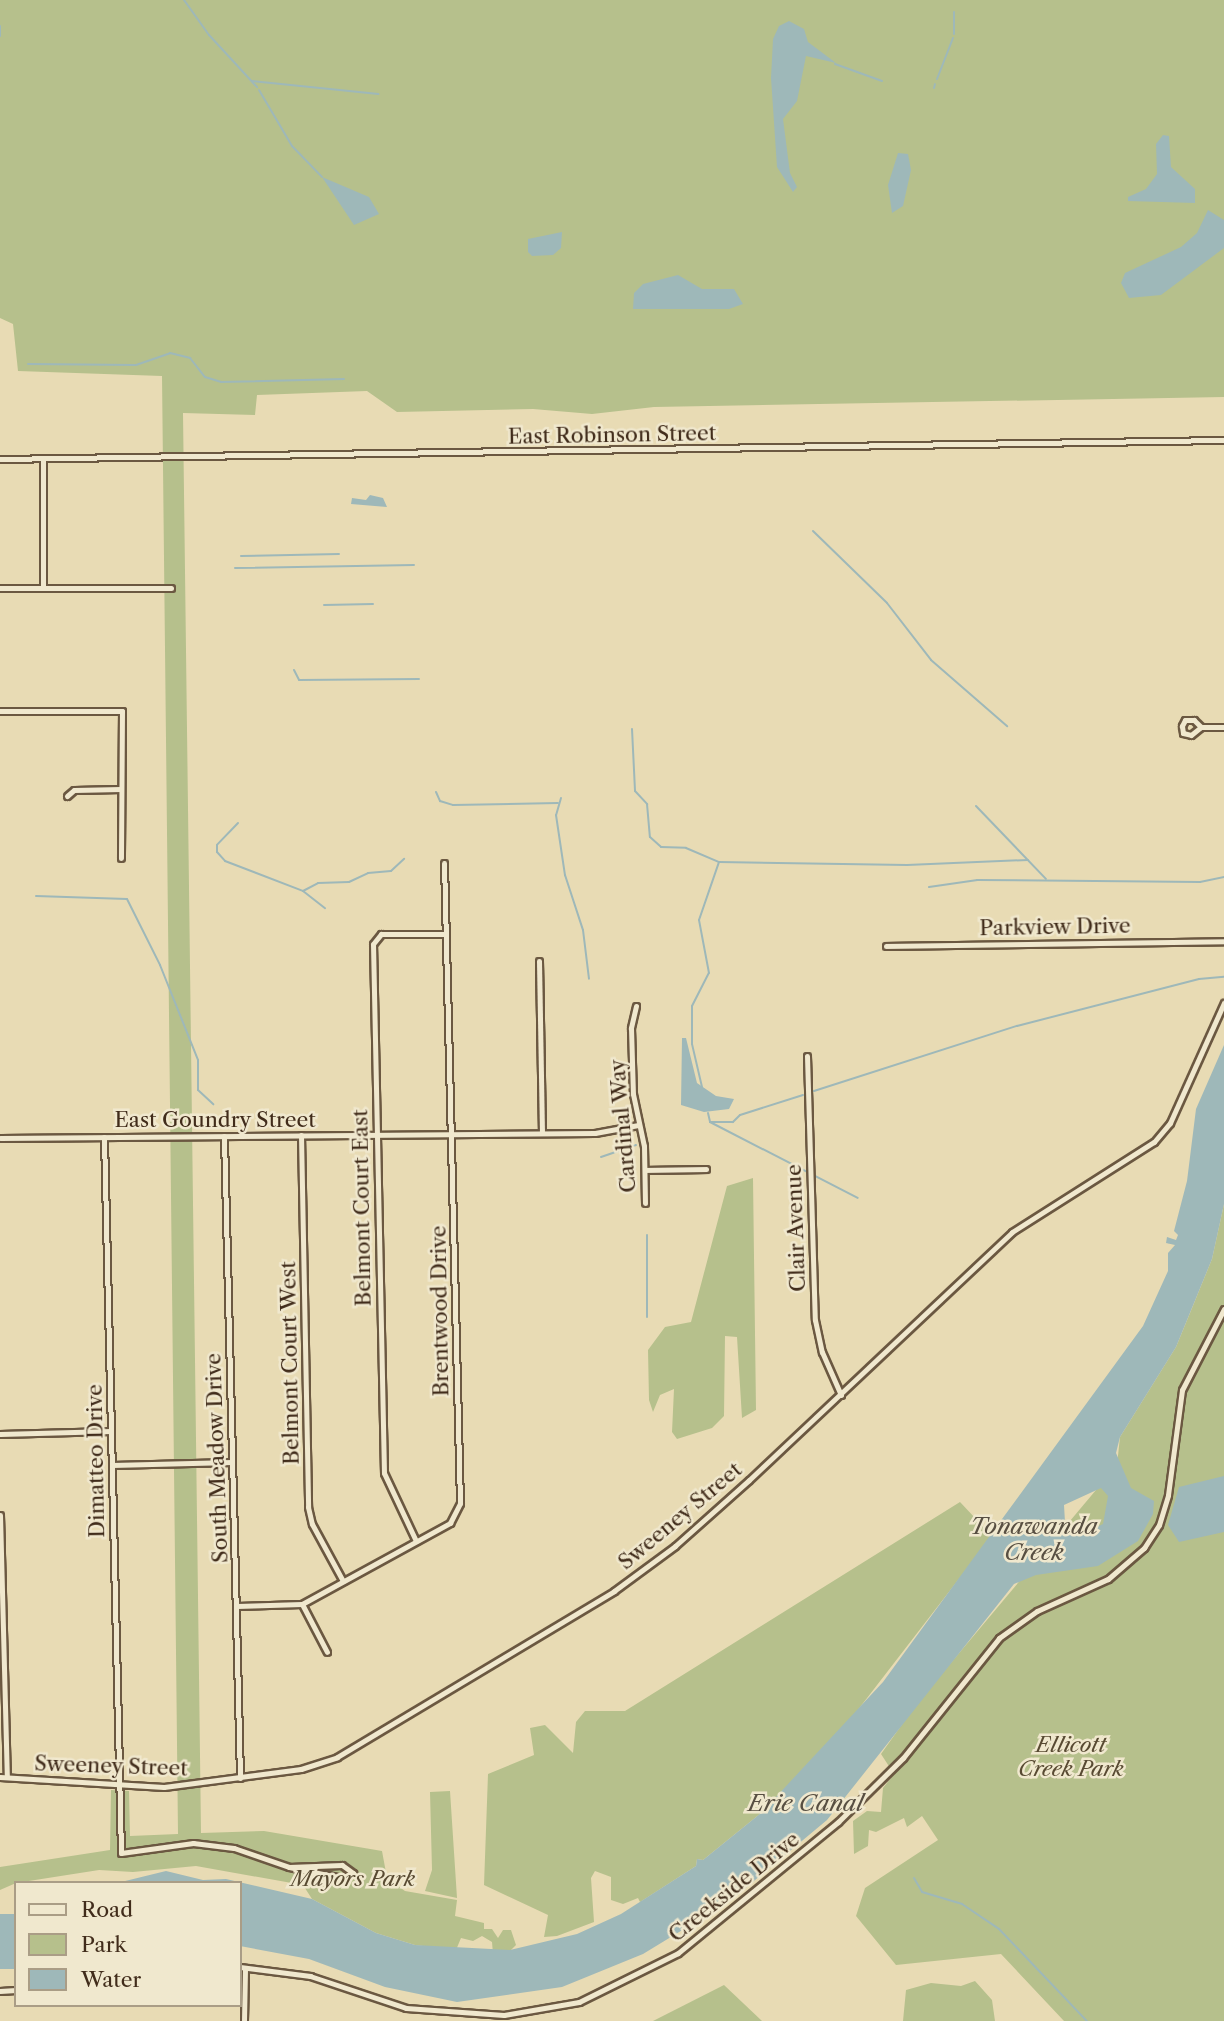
<!DOCTYPE html>
<style>
body{margin:0}
#map{position:relative;width:1224px;height:2021px;overflow:hidden;background:#e8dbb4;font-family:"Libre Caslon Text",serif}
div>[style]{position:absolute}
[style*='--x']{left:calc(var(--x)*1px);top:calc(var(--y)*1px);width:calc(var(--w)*1px);rotate:calc(var(--a)*1deg)}
.green>*{inset:0;background:#b6c08c}
.water>*{inset:0;background:#9eb8b9;transform-origin:0 0}
.stream>*{height:2px;margin:-1px;padding:0 1px;transform-origin:1px;border-radius:1px;background:#9eb8b9}
.roads{filter:drop-shadow(2px 0 #6b5841) drop-shadow(-2px 0 #6b5841) drop-shadow(0 2px #6b5841) drop-shadow(0 -2px #6b5841)}
.minor>*{height:5px;margin:-2.5px;padding:0 2.5px;transform-origin:2.5px;border-radius:2.5px;background:#f0e8ce}
span{translate:-50% -50%;white-space:nowrap;text-align:center;line-height:1.15;-webkit-text-stroke:5px #f0e8ce;paint-order:stroke}
.street-label{font-size:21px;color:#412c1b}
.park-label{font-size:21px;color:#584a32;font-style:italic}
.water-label{font-size:23px;color:#584f42;font-style:italic}
.legend{position:absolute;left:14px;top:1881px;width:228px;height:126px;box-sizing:border-box;background:#f0e8ce;border:2px solid #aa9d86;margin:0;padding:9px 12px;list-style:none;font-size:21px;color:#412c1b}
.legend li{display:flex;align-items:center;gap:14px;height:35px}
.legend b{width:35px;border:2px solid #aa9d86}
</style>
<div id="map">
<div class="green">
<i style="clip-path:polygon(0 0,1224px 0,1224px 397px,654px 407px,592px 414px,533px 409px,397px 412px,367px 391px,257px 395px,255px 415px,183px 413px,201px 1833px,264px 1831px,382px 1851px,387px 1878px,405px 1891px,457px 1900px,455px 1916px,484px 1923px,484px 1929px,492px 1929px,498px 1938px,503px 1930px,511px 1930px,516px 1945px,504px 1957px,493px 1954px,492px 1942px,482px 1936px,473px 1941px,461px 1938px,456px 1950px,415px 1945px,376px 1933px,312px 1899px,303px 1885px,196px 1866px,133px 1872px,99px 1870px,16px 1883px,0 1890px,0 1867px,110px 1850px,111px 1790px,129px 1791px,130px 1836px,178px 1834px,162px 376px,18px 371px,13px 324px,0 318px)"></i>
<i style="clip-path:polygon(753px 1178px,756px 1410px,742px 1418px,737px 1337px,725px 1336px,724px 1416px,712px 1428px,677px 1439px,672px 1432px,674px 1389px,660px 1395px,653px 1412px,649px 1400px,648px 1350px,665px 1327px,691px 1322px,727px 1186px)"></i>
<i style="clip-path:polygon(1224px 1204px,1224px 2021px,1064px 2021px,1001px 1954px,896px 1965px,856px 1916px,865px 1888px,938px 1840px,922px 1816px,907px 1827px,904px 1818px,876px 1832px,869px 1830px,868px 1846px,854px 1854px,853px 1821px,867px 1811px,881px 1812px,883px 1788px,894px 1774px,881px 1754px,918px 1702px,1117px 1465px,1120px 1437px,1176px 1347px,1190px 1313px,1212px 1259px)"></i>
<i style="clip-path:polygon(960px 1502px,992px 1536px,847px 1724px,761px 1813px,703px 1860px,697px 1859px,696px 1866px,640px 1902px,638px 1898px,623px 1904px,611px 1900px,611px 1877px,595px 1871px,591px 1878px,594px 1922px,557px 1936px,544px 1937px,548px 1915px,484px 1885px,488px 1774px,534px 1755px,530px 1728px,545px 1725px,573px 1753px,576px 1722px,585px 1711px,625px 1711px)"></i>
<i style="clip-path:polygon(450px 1791px,457px 1898px,425px 1891px,432px 1870px,430px 1792px)"></i>
<i style="clip-path:polygon(975px 1981px,992px 2000px,995px 2021px,903px 2021px,906px 1990px,931px 1983px,961px 1986px)"></i>
<i style="clip-path:polygon(724px 1985px,762px 2021px,653px 2021px)"></i>
</div>
<div class="water">
<i style="clip-path:polygon(789px 21px,804px 29px,808px 42px,836px 63px,806px 56px,797px 101px,783px 119px,790px 173px,797px 187px,793px 192px,777px 167px,771px 78px,773px 39px,779px 26px)"></i>
<i style="clip-path:polygon(1163px 135px,1169px 136px,1171px 167px,1195px 189px,1195px 203px,1128px 201px,1128px 197px,1146px 189px,1157px 174px,1156px 144px)"></i>
<i style="clip-path:polygon(898px 153px,908px 154px,911px 170px,903px 206px,892px 213px,888px 185px)"></i>
<i style="clip-path:polygon(322px 177px,369px 197px,379px 214px,354px 225px)"></i>
<i style="clip-path:polygon(1208px 210px,1224px 220px,1224px 248px,1161px 295px,1129px 298px,1121px 283px,1125px 273px,1181px 247px,1197px 233px)"></i>
<i style="clip-path:polygon(562px 232px,561px 248px,553px 255px,532px 256px,528px 252px,528px 239px)"></i>
<i style="clip-path:polygon(678px 275px,702px 289px,734px 289px,743px 304px,729px 309px,633px 309px,634px 293px,643px 284px)"></i>
<i style="clip-path:polygon(370px 495px,383px 498px,387px 507px,351px 504px,352px 498px,366px 500px)"></i>
<i style="clip-path:polygon(682px 1038px,686px 1038px,697px 1083px,716px 1096px,734px 1099px,729px 1109px,704px 1112px,681px 1105px)"></i>
<i style="clip-path:polygon(evenodd,1224px 1045px,1224px 1204px,1212px 1259px,1176px 1347px,1120px 1437px,1116px 1453px,1131px 1488px,1154px 1501px,1153px 1514px,1138px 1541px,1098px 1566px,1036px 1575px,1014px 1584px,827px 1820px,730px 1901px,643px 1954px,562px 1987px,457px 2002px,385px 1987px,309px 1959px,240px 1946px,240px 1883px,117px 1883px,166px 1871px,203px 1880px,226px 1879px,312px 1899px,376px 1933px,415px 1945px,510px 1950px,577px 1934px,621px 1914px,696px 1866px,697px 1859px,703px 1860px,761px 1813px,883px 1682px,1143px 1326px,1168px 1271px,1168px 1253px,1175px 1245px,1166px 1243px,1167px 1237px,1176px 1240px,1178px 1235px,1174px 1231px,1187px 1181px,1196px 1109px,1224px 1045px,1101px 1488px,1108px 1496px,1103px 1524px,1079px 1535px,1065px 1522px,1064px 1505px,1101px 1488px)"></i>
<i style="clip-path:polygon(1224px 1476px,1224px 1532px,1179px 1542px,1168px 1525px,1179px 1487px)"></i>
<i style="left:16px;top:1914px;width:55px;height:16px;rotate:90deg"></i>
</div>
<div class="stream">
<i style="--x:184;--y:0;--w:43;--a:54.5"></i>
<i style="--x:209;--y:35;--w:71;--a:47.3"></i>
<i style="--x:0;--y:26;--w:10;--a:90"></i>
<i style="--x:954;--y:34;--w:22;--a:-90"></i>
<i style="--x:835;--y:64;--w:50;--a:19.9"></i>
<i style="--x:937;--y:79;--w:44;--a:-68.7"></i>
<i style="--x:252;--y:81;--w:127;--a:5.9"></i>
<i style="--x:934;--y:88;--w:4;--a:-76"></i>
<i style="--x:259;--y:90;--w:65;--a:59.5"></i>
<i style="--x:292;--y:146;--w:43;--a:45.9"></i>
<i style="--x:28;--y:364;--w:108;--a:0.5"></i>
<i style="--x:136;--y:365;--w:36;--a:-19"></i>
<i style="--x:170;--y:353;--w:21;--a:14"></i>
<i style="--x:190;--y:358;--w:24;--a:52"></i>
<i style="--x:205;--y:377;--w:17;--a:17"></i>
<i style="--x:221;--y:382;--w:123;--a:-1.4"></i>
<i style="--x:813;--y:531;--w:103;--a:44.2"></i>
<i style="--x:887;--y:603;--w:72;--a:52.3"></i>
<i style="--x:931;--y:660;--w:101;--a:41"></i>
<i style="--x:241;--y:556;--w:98;--a:-1.2"></i>
<i style="--x:235;--y:568;--w:179;--a:-1"></i>
<i style="--x:324;--y:605;--w:49;--a:-1.2"></i>
<i style="--x:294;--y:670;--w:11;--a:63"></i>
<i style="--x:299;--y:680;--w:120;--a:-0.5"></i>
<i style="--x:632;--y:729;--w:62;--a:87.2"></i>
<i style="--x:635;--y:791;--w:18;--a:47"></i>
<i style="--x:647;--y:804;--w:33;--a:85"></i>
<i style="--x:650;--y:837;--w:15;--a:42"></i>
<i style="--x:661;--y:847;--w:25;--a:2"></i>
<i style="--x:686;--y:848;--w:36;--a:23"></i>
<i style="--x:719;--y:862;--w:188;--a:0.9"></i>
<i style="--x:907;--y:865;--w:121;--a:-2.4"></i>
<i style="--x:436;--y:792;--w:10;--a:66"></i>
<i style="--x:440;--y:801;--w:14;--a:17"></i>
<i style="--x:453;--y:805;--w:105;--a:-1.1"></i>
<i style="--x:561;--y:798;--w:18;--a:106"></i>
<i style="--x:556;--y:815;--w:61;--a:81.5"></i>
<i style="--x:565;--y:875;--w:58;--a:71.9"></i>
<i style="--x:583;--y:930;--w:49;--a:83"></i>
<i style="--x:976;--y:806;--w:101;--a:46.2"></i>
<i style="--x:238;--y:823;--w:30;--a:134"></i>
<i style="--x:217;--y:845;--w:7;--a:90"></i>
<i style="--x:217;--y:852;--w:12;--a:48"></i>
<i style="--x:225;--y:861;--w:84;--a:21"></i>
<i style="--x:303;--y:891;--w:28;--a:38"></i>
<i style="--x:929;--y:887;--w:49;--a:-8.3"></i>
<i style="--x:977;--y:880;--w:223;--a:0.5"></i>
<i style="--x:1200;--y:882;--w:25;--a:-12"></i>
<i style="--x:303;--y:891;--w:17;--a:-28"></i>
<i style="--x:318;--y:883;--w:31;--a:-2"></i>
<i style="--x:349;--y:882;--w:21;--a:-25"></i>
<i style="--x:368;--y:873;--w:23;--a:-5"></i>
<i style="--x:391;--y:871;--w:18;--a:-43"></i>
<i style="--x:36;--y:896;--w:91;--a:1.9"></i>
<i style="--x:127;--y:899;--w:74;--a:63.4"></i>
<i style="--x:160;--y:965;--w:102;--a:68.2"></i>
<i style="--x:198;--y:1060;--w:30;--a:90"></i>
<i style="--x:198;--y:1090;--w:21;--a:43"></i>
<i style="--x:702;--y:1087;--w:44;--a:-103.1"></i>
<i style="--x:692;--y:1044;--w:38;--a:-90"></i>
<i style="--x:692;--y:1006;--w:37;--a:-63"></i>
<i style="--x:709;--y:973;--w:54;--a:-100.7"></i>
<i style="--x:699;--y:920;--w:61;--a:-71"></i>
<i style="--x:814;--y:1091;--w:213;--a:-17.8"></i>
<i style="--x:1017;--y:1026;--w:188;--a:-14.5"></i>
<i style="--x:1199;--y:979;--w:25;--a:-5"></i>
<i style="--x:803;--y:1095;--w:66;--a:162.4"></i>
<i style="--x:740;--y:1115;--w:10;--a:135"></i>
<i style="--x:733;--y:1122;--w:23;--a:180"></i>
<i style="--x:710;--y:1122;--w:166;--a:27.2"></i>
<i style="--x:708;--y:1113;--w:9;--a:77"></i>
<i style="--x:601;--y:1157;--w:37;--a:-19"></i>
<i style="--x:647;--y:1235;--w:82;--a:90"></i>
<i style="--x:914;--y:1878;--w:16;--a:60"></i>
<i style="--x:922;--y:1892;--w:42;--a:16.7"></i>
<i style="--x:962;--y:1904;--w:45;--a:34"></i>
<i style="--x:999;--y:1929;--w:127;--a:46.3"></i>
</div>
<div class="roads">
<div class="minor">
<i style="--x:0;--y:459;--w:1224;--a:-0.89"></i>
<i style="--x:0;--y:588;--w:171;--a:0"></i>
<i style="--x:43;--y:588;--w:129;--a:-90"></i>
<i style="--x:0;--y:711;--w:122;--a:0"></i>
<i style="--x:122;--y:711;--w:147;--a:90.4"></i>
<i style="--x:1201;--y:727;--w:10;--a:-135"></i>
<i style="--x:1194;--y:720;--w:9;--a:180"></i>
<i style="--x:1185;--y:720;--w:7;--a:117"></i>
<i style="--x:1182;--y:726;--w:7;--a:82"></i>
<i style="--x:1183;--y:733;--w:8;--a:14"></i>
<i style="--x:1191;--y:735;--w:13;--a:-39"></i>
<i style="--x:1201;--y:727;--w:23;--a:0"></i>
<i style="--x:67;--y:796;--w:9;--a:-41"></i>
<i style="--x:74;--y:790;--w:47;--a:-1.2"></i>
<i style="--x:886;--y:946;--w:338;--a:-0.8"></i>
<i style="--x:539;--y:961;--w:172;--a:89"></i>
<i style="--x:636;--y:1006;--w:23;--a:103"></i>
<i style="--x:631;--y:1028;--w:66;--a:88.3"></i>
<i style="--x:633;--y:1094;--w:53;--a:78.1"></i>
<i style="--x:644;--y:1146;--w:57;--a:89"></i>
<i style="--x:807;--y:1056;--w:264;--a:88.3"></i>
<i style="--x:815;--y:1320;--w:33;--a:78"></i>
<i style="--x:822;--y:1352;--w:47;--a:66.2"></i>
<i style="--x:301;--y:1135;--w:372;--a:88.9"></i>
<i style="--x:308;--y:1507;--w:17;--a:77"></i>
<i style="--x:312;--y:1524;--w:65;--a:61.5"></i>
<i style="--x:224;--y:1136;--w:642;--a:88.57"></i>
<i style="--x:104;--y:1137;--w:716;--a:88.64"></i>
<i style="--x:121;--y:1853;--w:73;--a:-7.9"></i>
<i style="--x:193;--y:1843;--w:41;--a:7"></i>
<i style="--x:234;--y:1848;--w:58;--a:19.1"></i>
<i style="--x:289;--y:1867;--w:53;--a:-2.2"></i>
<i style="--x:342;--y:1865;--w:14;--a:36"></i>
<i style="--x:353;--y:1873;--w:12;--a:156"></i>
<i style="--x:342;--y:1878;--w:54;--a:-168.3"></i>
<i style="--x:0;--y:1138;--w:595;--a:-0.48"></i>
<i style="--x:595;--y:1133;--w:44;--a:-10.5"></i>
<i style="--x:645;--y:1170;--w:61;--a:-0.9"></i>
<i style="--x:0;--y:1434;--w:111;--a:-1.5"></i>
<i style="--x:112;--y:1465;--w:120;--a:-1.4"></i>
<i style="--x:0;--y:1515;--w:262;--a:88.5"></i>
<i style="--x:416;--y:1541;--w:75;--a:-115.2"></i>
<i style="--x:384;--y:1473;--w:529;--a:-91.19"></i>
<i style="--x:373;--y:944;--w:13;--a:-51"></i>
<i style="--x:381;--y:934;--w:65;--a:0"></i>
<i style="--x:302;--y:1604;--w:54;--a:62.5"></i>
<i style="--x:237;--y:1606;--w:65;--a:-1.8"></i>
<i style="--x:302;--y:1604;--w:169;--a:-28.7"></i>
<i style="--x:450;--y:1523;--w:22;--a:-63"></i>
<i style="--x:460;--y:1503;--w:640;--a:-91.43"></i>
<i style="--x:0;--y:1777;--w:164;--a:3.5"></i>
<i style="--x:164;--y:1787;--w:138;--a:-7.5"></i>
<i style="--x:301;--y:1769;--w:38;--a:-18"></i>
<i style="--x:337;--y:1757;--w:323;--a:-30.9"></i>
<i style="--x:614;--y:1591;--w:76;--a:-36.4"></i>
<i style="--x:675;--y:1546;--w:99;--a:-41.7"></i>
<i style="--x:749;--y:1480;--w:361;--a:-43.3"></i>
<i style="--x:1012;--y:1232;--w:168;--a:-32.4"></i>
<i style="--x:1154;--y:1142;--w:25;--a:-50"></i>
<i style="--x:1170;--y:1123;--w:132;--a:-65.8"></i>
<i style="--x:240;--y:1967;--w:71;--a:7.3"></i>
<i style="--x:310;--y:1976;--w:101;--a:18.4"></i>
<i style="--x:406;--y:2008;--w:98;--a:4.1"></i>
<i style="--x:504;--y:2015;--w:76;--a:-9.8"></i>
<i style="--x:579;--y:2002;--w:110;--a:-26.3"></i>
<i style="--x:678;--y:1953;--w:207;--a:-39.3"></i>
<i style="--x:838;--y:1822;--w:91;--a:-44.6"></i>
<i style="--x:903;--y:1758;--w:154;--a:-51.3"></i>
<i style="--x:999;--y:1638;--w:47;--a:-35.4"></i>
<i style="--x:1037;--y:1611;--w:78;--a:-24.3"></i>
<i style="--x:1108;--y:1579;--w:48;--a:-40.7"></i>
<i style="--x:1144;--y:1548;--w:27;--a:-57"></i>
<i style="--x:1159;--y:1525;--w:31;--a:-73"></i>
<i style="--x:1168;--y:1495;--w:106;--a:-82.4"></i>
<i style="--x:1182;--y:1390;--w:91;--a:-62.6"></i>
<i style="--x:0;--y:1991;--w:16;--a:-4"></i>
<i style="--x:244;--y:2021;--w:53;--a:-88.9"></i>
</div>
</div>
<div class="street-label">
<span style="left:612px;top:435px;rotate:-1deg">East Robinson Street</span>
<span style="left:1055px;top:927px;rotate:-1deg">Parkview Drive</span>
<span style="left:215px;top:1120px">East Goundry Street</span>
<span style="left:623px;top:1126px;rotate:-95deg">Cardinal Way</span>
<span style="left:362px;top:1208px;rotate:-91deg">Belmont Court East</span>
<span style="left:796px;top:1228px;rotate:-92deg">Clair Avenue</span>
<span style="left:440px;top:1311px;rotate:-91deg">Brentwood Drive</span>
<span style="left:290px;top:1363px;rotate:-91deg">Belmont Court West</span>
<span style="left:217px;top:1458px;rotate:-92deg">South Meadow Drive</span>
<span style="left:96px;top:1461px;rotate:-91deg">Dimatteo Drive</span>
<span style="left:680px;top:1516px;rotate:-40deg">Sweeney Street</span>
<span style="left:111px;top:1766px;rotate:2deg">Sweeney Street</span>
<span style="left:734px;top:1887px;rotate:-39deg">Creekside Drive</span>
</div>
<div class="park-label">
<span style="left:1071px;top:1757px">Ellicott<br>Creek Park</span>
<span style="left:353px;top:1879px">Mayors Park</span>
</div>
<div class="water-label">
<span style="left:1034px;top:1539px">Tonawanda<br>Creek</span>
<span style="left:806px;top:1803px">Erie Canal</span>
</div>
<ul class="legend">
<li><b style="height:9px;background:#f0e8ce"></b>Road</li>
<li><b style="height:19px;background:#b6c08c"></b>Park</li>
<li><b style="height:19px;background:#9eb8b9"></b>Water</li>
</ul>
</div>
